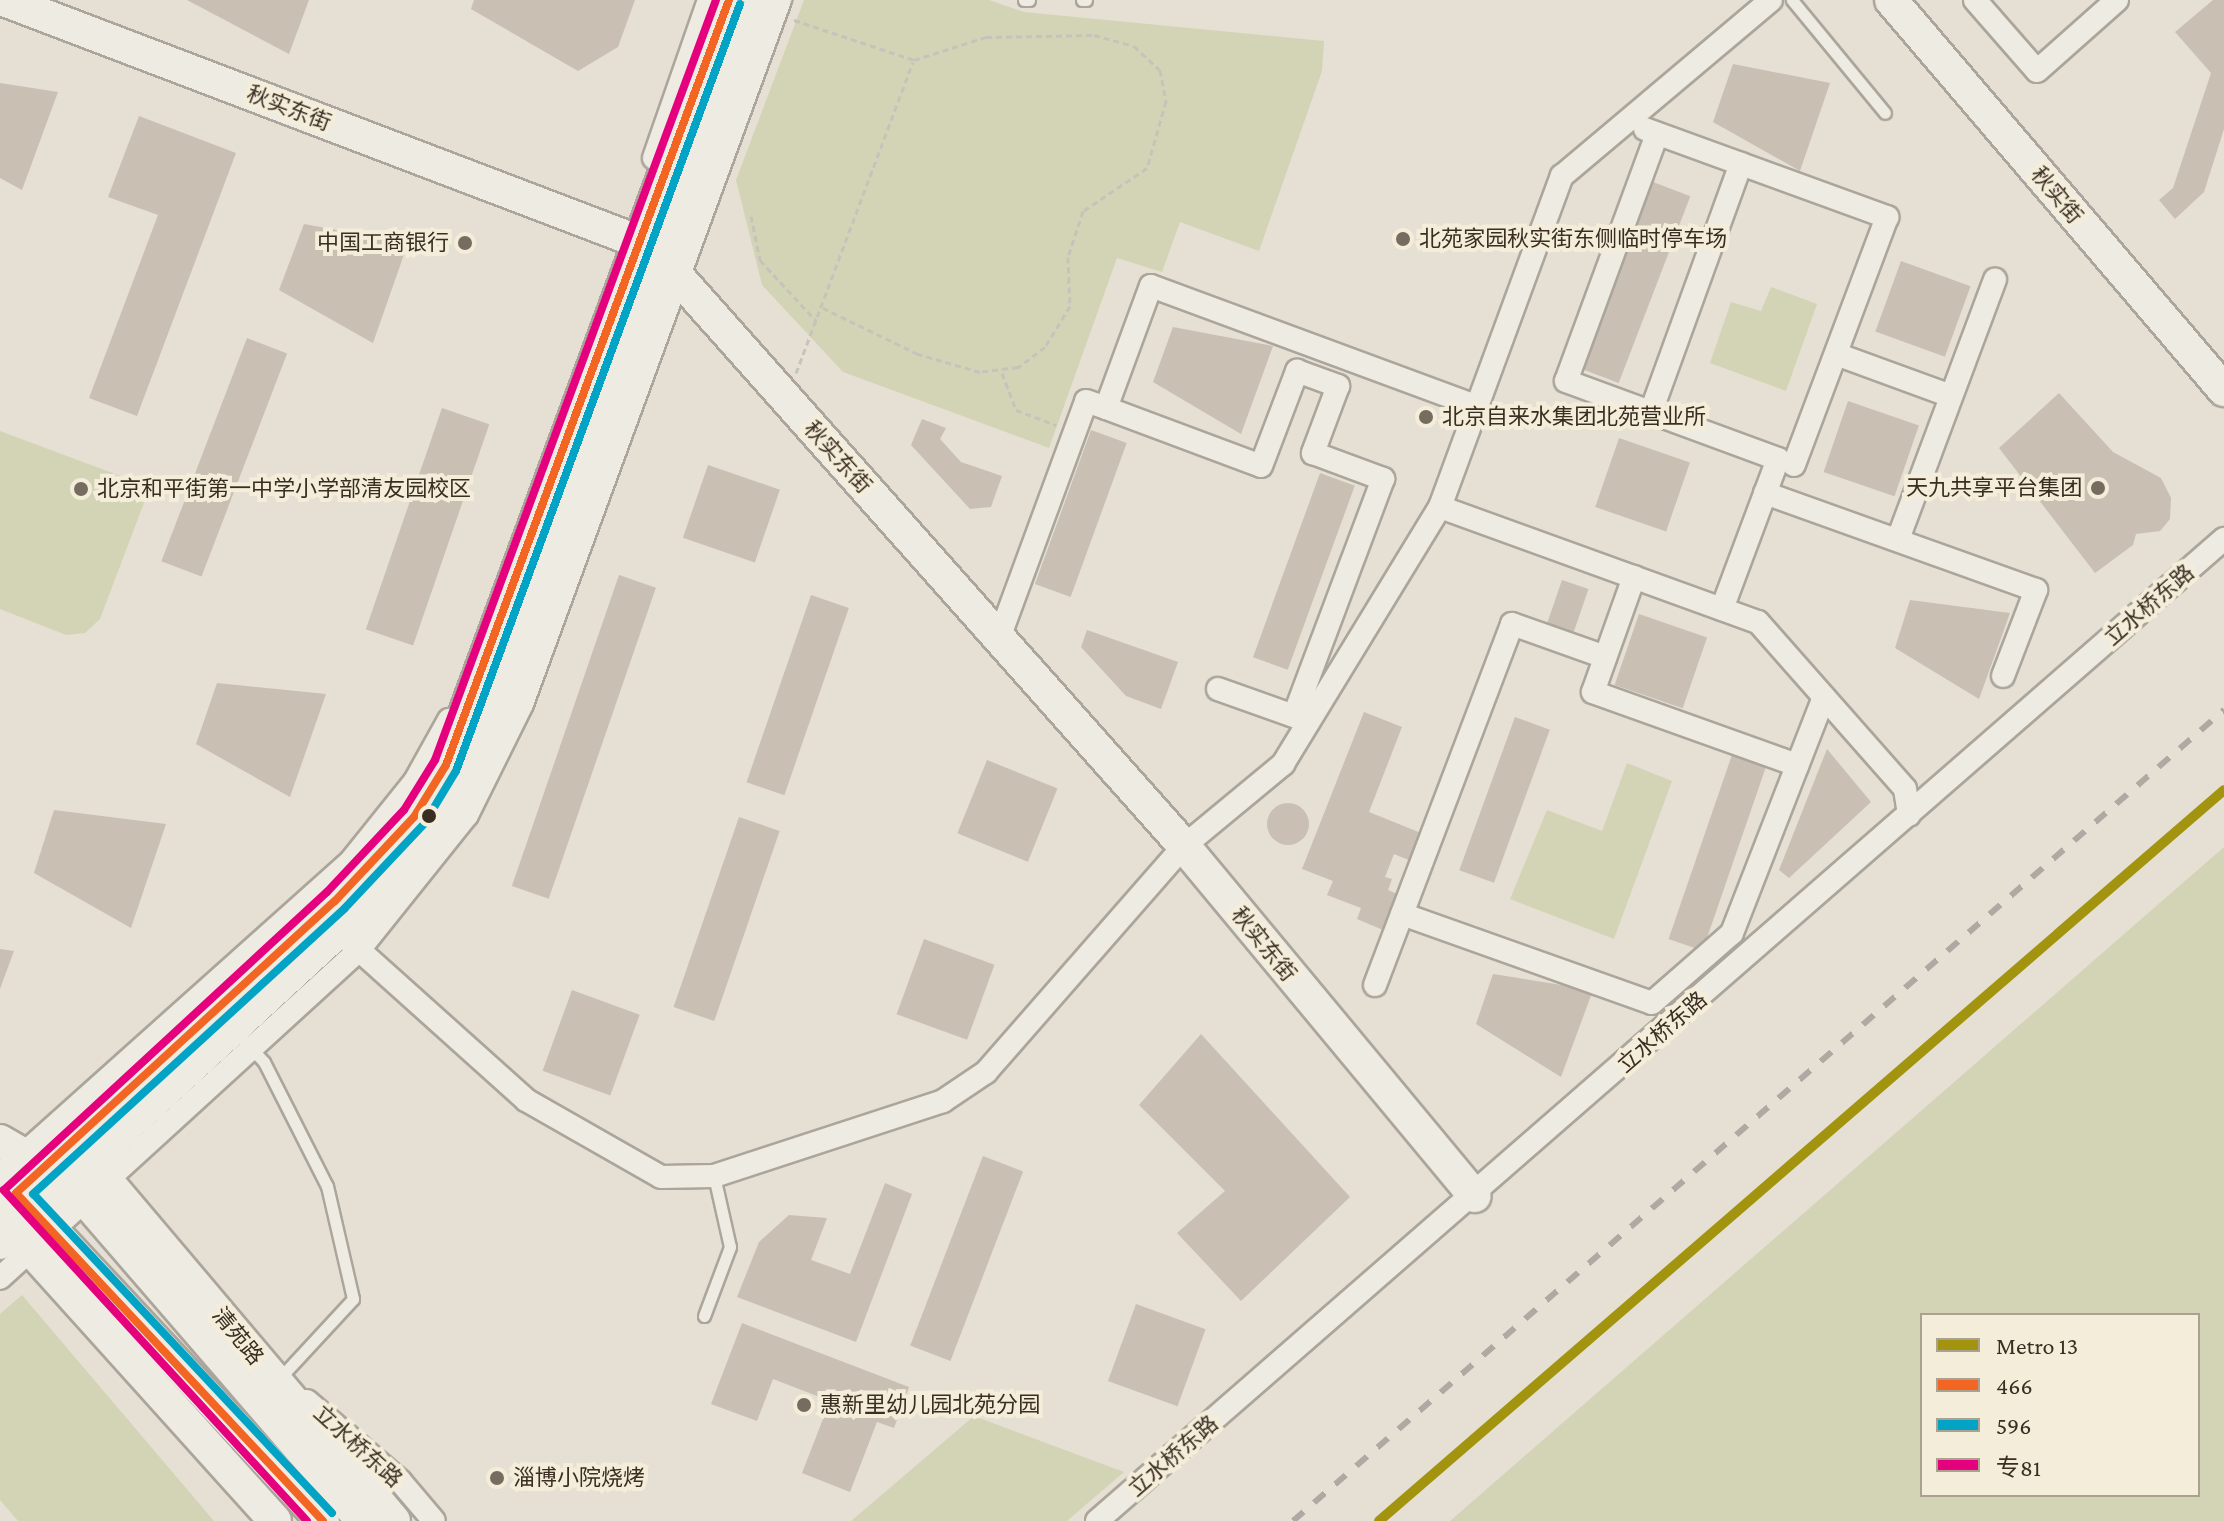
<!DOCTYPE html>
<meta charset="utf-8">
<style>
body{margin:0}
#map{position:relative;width:2224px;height:1521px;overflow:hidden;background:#e5e0d3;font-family:"Crimson Pro","Noto Sans SC",serif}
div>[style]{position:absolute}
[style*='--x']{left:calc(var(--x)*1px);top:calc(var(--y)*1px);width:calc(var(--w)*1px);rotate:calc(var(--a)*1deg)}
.green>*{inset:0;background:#d3d4b6}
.building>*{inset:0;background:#c9bfb3;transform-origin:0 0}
.round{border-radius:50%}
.path>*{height:3px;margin-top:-1.5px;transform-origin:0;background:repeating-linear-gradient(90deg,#c7c2ba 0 6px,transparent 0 10px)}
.roads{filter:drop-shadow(2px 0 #aba59b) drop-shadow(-2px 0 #aba59b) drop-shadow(0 2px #aba59b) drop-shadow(0 -2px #aba59b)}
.lane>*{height:11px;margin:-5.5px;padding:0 5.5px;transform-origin:5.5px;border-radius:5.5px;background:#eeebe3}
.street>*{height:22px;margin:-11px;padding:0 11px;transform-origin:11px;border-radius:11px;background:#eeebe3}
.secondary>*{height:32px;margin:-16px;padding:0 16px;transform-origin:16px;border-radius:16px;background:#eeebe3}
.rail>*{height:6px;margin-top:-3px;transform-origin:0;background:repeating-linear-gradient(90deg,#aeaaa3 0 14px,transparent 0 28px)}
.bus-1>*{height:8px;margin:-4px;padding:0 4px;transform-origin:4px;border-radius:4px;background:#f26522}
.bus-2>*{height:8px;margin:-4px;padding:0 4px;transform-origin:4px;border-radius:4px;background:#03a3c5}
.bus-3>*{height:8px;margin:-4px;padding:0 4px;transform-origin:4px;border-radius:4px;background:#e5007d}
.metro-1>*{height:10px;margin:-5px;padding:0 5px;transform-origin:5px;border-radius:5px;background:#a3940f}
.dots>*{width:22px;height:22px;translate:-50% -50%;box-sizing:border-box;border:4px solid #f4edda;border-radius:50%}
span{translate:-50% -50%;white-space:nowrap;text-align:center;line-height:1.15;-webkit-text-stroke:8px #f4edda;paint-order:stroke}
.street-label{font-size:22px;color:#3a2e22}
.poi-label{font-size:22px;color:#3a2e22}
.left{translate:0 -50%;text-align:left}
.right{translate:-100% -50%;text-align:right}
.legend{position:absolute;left:1920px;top:1313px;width:280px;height:184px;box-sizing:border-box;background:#f4edda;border:2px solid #aaa190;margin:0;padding:10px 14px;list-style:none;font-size:24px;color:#3a2e22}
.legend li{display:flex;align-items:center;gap:16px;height:40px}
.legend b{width:40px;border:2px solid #aaa190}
</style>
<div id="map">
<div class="green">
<i style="clip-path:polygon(804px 0,989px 0,1024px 12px,1324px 41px,1322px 71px,1259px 251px,1180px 222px,1162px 272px,1117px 258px,1049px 448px,843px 372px,762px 285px,736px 180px)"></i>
<i style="clip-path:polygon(1771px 287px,1817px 304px,1786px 391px,1710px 363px,1731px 302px,1761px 311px)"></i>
<i style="clip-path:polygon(0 431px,150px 487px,100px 619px,85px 633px,66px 635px,0 609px)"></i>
<i style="clip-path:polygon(1627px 763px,1672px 781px,1614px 939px,1510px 899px,1547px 810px,1602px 831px)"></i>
<i style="clip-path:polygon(evenodd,2224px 847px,2224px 1521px,1450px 1521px,2224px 847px,1922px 1315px,2198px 1315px,2198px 1495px,1922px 1495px,1922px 1315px)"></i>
<i style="clip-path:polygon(22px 1295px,214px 1521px,18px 1521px,0 1500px,0 1314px)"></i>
<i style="clip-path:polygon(974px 1416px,1124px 1472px,1067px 1521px,851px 1521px)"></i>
</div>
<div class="building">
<i style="clip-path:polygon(187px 0,309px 0,289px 54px)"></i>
<i style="clip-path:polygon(474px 0,635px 0,618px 47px,578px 71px,471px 9px)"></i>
<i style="clip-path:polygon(2213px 0,2224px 0,2224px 129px,2204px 192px,2175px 219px,2159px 200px,2173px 188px,2211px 73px,2175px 32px)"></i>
<i style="clip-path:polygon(1733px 64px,1830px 83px,1800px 171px,1713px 122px)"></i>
<i style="clip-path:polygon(0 83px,58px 92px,22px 190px,0 178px)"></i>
<i style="clip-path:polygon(139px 116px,236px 153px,137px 416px,89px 398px,158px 215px,108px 197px)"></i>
<i style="left:1653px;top:182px;width:40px;height:200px;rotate:21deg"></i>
<i style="clip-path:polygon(304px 224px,408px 243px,373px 343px,279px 290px)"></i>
<i style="left:1901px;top:261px;width:74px;height:75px;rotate:20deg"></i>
<i style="clip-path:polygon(1173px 327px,1273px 346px,1241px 434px,1153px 382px)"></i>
<i style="left:247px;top:338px;width:43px;height:239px;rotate:21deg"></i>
<i style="clip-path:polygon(2059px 393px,2113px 452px,2161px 478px,2171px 498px,2170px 519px,2160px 531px,2136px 534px,2133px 545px,2095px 573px,1999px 448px)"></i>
<i style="left:1848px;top:401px;width:75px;height:75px;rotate:19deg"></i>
<i style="left:442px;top:408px;width:50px;height:234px;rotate:19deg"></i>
<i style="clip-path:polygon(922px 419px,946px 428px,940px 439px,961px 462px,1002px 476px,991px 507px,970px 509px,911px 445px)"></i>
<i style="left:1091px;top:430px;width:38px;height:164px;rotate:20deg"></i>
<i style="left:1619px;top:438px;width:75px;height:73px;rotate:19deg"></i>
<i style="left:708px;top:465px;width:76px;height:77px;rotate:19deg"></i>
<i style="left:1320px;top:473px;width:37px;height:196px;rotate:20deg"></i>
<i style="left:619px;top:575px;width:39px;height:329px;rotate:19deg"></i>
<i style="left:1562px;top:580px;width:28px;height:50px;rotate:19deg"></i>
<i style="left:811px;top:595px;width:40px;height:198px;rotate:19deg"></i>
<i style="clip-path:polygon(1910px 600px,2010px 613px,1979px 699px,1895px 648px)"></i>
<i style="left:1639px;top:614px;width:72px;height:75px;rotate:19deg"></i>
<i style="clip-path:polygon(1087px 630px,1178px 662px,1161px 709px,1126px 696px,1081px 647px)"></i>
<i style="clip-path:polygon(217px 683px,326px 694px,290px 797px,196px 744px)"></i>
<i style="clip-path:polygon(1364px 712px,1402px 727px,1369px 812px,1421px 833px,1411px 861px,1394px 854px,1385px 877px,1392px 879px,1388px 890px,1397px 894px,1383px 930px,1357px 919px,1361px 908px,1327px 895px,1333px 881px,1302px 869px)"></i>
<i style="left:1515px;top:717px;width:37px;height:163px;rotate:20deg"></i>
<i style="left:1734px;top:749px;width:36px;height:201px;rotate:19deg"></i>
<i style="clip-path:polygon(1827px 749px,1871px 802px,1789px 878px,1779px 870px)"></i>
<i style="left:987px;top:760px;width:76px;height:79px;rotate:22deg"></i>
<i class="round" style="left:1267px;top:803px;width:42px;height:42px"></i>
<i style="clip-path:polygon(54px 810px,166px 824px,131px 928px,34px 873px)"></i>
<i style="left:739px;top:817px;width:43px;height:201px;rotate:19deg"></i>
<i style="left:924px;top:939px;width:75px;height:80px;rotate:20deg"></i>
<i style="clip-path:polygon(0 949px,14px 951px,0 989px)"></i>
<i style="clip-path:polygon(1493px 974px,1593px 990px,1561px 1077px,1476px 1024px)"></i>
<i style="left:572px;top:990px;width:72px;height:86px;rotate:20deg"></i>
<i style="clip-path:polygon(1201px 1034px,1350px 1197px,1241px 1301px,1177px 1233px,1225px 1191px,1139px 1105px)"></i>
<i style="left:983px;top:1156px;width:43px;height:203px;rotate:21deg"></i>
<i style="clip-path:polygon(885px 1183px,912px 1194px,856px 1342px,737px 1297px,759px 1242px,789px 1215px,827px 1218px,811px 1260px,850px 1274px)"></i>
<i style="left:1136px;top:1304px;width:74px;height:82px;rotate:20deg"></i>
<i style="clip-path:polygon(742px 1323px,909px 1387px,894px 1428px,877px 1422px,850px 1492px,802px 1473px,830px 1401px,773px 1379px,757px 1421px,711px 1404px)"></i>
</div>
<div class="path">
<i style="--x:794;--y:20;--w:126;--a:18.4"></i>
<i style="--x:914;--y:60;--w:76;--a:-17.7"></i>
<i style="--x:986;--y:37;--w:108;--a:-1.1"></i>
<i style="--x:1094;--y:35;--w:41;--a:15.4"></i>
<i style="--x:1134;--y:46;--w:35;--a:43"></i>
<i style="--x:1160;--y:70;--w:32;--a:79"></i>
<i style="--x:1166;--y:101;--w:70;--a:105.8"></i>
<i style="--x:1147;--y:168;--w:77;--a:146.1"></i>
<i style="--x:1083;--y:211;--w:48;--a:108.1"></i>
<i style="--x:1068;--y:257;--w:49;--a:87.7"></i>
<i style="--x:1070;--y:306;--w:48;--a:121.4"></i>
<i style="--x:1045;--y:347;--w:34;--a:143"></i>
<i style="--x:1018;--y:367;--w:38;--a:173"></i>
<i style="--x:980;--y:372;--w:65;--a:-163.8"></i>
<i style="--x:918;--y:354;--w:108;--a:-154.1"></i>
<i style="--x:751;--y:216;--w:45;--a:78.4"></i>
<i style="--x:760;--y:260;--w:83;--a:47.4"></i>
<i style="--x:796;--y:373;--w:332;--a:-69.4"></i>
<i style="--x:1002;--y:373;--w:40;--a:69"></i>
<i style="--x:1016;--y:410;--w:43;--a:20.6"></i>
</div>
<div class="roads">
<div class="lane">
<i style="--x:1024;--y:0;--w:5;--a:0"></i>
<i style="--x:1082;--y:0;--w:4;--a:0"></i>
<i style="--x:1792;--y:0;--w:146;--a:50.5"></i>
<i style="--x:233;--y:1029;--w:45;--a:46.8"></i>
<i style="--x:264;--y:1062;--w:139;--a:63.1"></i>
<i style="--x:327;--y:1186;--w:116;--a:77"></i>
<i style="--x:353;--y:1299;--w:110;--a:132.8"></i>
<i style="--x:704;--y:1316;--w:74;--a:-69.4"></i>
<i style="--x:730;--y:1247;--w:73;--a:-102.7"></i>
</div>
<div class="street">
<i style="--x:1975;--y:0;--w:94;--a:48.9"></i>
<i style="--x:2037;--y:71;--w:107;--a:-41.6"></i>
<i style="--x:1645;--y:129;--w:258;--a:20"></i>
<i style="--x:1887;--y:217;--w:265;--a:110.6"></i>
<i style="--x:1657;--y:134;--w:263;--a:110.2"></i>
<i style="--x:1566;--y:381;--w:226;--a:20.2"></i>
<i style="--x:1778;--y:459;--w:160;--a:110.5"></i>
<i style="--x:654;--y:158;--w:167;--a:-70.8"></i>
<i style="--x:1836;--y:354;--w:122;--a:20.1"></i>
<i style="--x:1106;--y:408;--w:165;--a:20.5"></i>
<i style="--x:1261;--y:466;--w:102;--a:-69.2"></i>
<i style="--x:1297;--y:371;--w:44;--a:20.1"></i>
<i style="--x:1338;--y:386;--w:72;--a:110.5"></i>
<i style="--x:1313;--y:453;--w:75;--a:20.4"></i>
<i style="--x:1383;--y:479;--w:253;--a:110.6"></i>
<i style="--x:1651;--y:412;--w:264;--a:-70.1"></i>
<i style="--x:1765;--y:493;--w:288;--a:19.7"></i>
<i style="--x:2036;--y:590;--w:92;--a:111"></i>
<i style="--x:1440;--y:507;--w:338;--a:19.9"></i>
<i style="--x:1758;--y:622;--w:222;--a:48.6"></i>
<i style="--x:1905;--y:789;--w:26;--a:81"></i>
<i style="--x:1898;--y:539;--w:277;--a:-69.5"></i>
<i style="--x:1634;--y:577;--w:122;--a:109.6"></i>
<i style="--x:1593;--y:692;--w:217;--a:19.7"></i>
<i style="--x:999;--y:638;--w:252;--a:-69.8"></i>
<i style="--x:1086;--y:401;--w:21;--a:19"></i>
<i style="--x:1106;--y:408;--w:130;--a:-69.8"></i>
<i style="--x:1151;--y:286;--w:346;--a:20.3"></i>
<i style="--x:1218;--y:689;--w:96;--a:19.6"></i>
<i style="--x:1402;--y:914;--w:265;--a:19.6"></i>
<i style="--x:1652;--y:1003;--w:106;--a:-41.2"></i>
<i style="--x:1732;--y:933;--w:253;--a:-68.7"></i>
<i style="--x:339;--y:932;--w:251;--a:41.9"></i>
<i style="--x:526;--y:1100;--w:155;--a:29.7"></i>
<i style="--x:661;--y:1177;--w:53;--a:-1.1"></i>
<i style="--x:714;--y:1176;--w:241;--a:-18.1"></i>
<i style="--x:943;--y:1101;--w:52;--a:-34"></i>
<i style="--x:986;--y:1072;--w:300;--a:-48.8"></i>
<i style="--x:1184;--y:846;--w:129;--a:-39.6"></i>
<i style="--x:1283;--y:764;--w:301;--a:-58.6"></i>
<i style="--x:1440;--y:507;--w:353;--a:-69.8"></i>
<i style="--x:1562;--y:176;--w:273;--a:-40.1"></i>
<i style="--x:1375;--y:985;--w:386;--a:-69.2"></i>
<i style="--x:1512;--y:624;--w:99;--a:19.5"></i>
<i style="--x:0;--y:1175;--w:471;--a:-41.8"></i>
<i style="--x:351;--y:861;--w:102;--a:-51.3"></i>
<i style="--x:415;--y:781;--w:70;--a:-60.9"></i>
<i style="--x:0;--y:1278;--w:485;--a:-42.4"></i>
<i style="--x:358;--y:951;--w:174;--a:-51.3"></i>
<i style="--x:467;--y:815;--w:124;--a:-63.6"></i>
<i style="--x:522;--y:704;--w:750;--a:-69.87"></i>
<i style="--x:307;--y:1401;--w:123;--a:40.7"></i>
<i style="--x:400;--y:1481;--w:52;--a:49.6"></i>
<i style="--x:1097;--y:1521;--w:1495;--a:-41.07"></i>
</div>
<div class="secondary">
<i style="--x:4;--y:0;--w:708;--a:20.84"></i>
<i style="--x:666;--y:252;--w:28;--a:64"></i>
<i style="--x:678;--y:277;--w:761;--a:48.35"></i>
<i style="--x:1184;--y:846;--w:455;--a:50.3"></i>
<i style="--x:1891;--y:0;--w:513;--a:49.51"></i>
<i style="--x:0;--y:1141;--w:80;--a:30.1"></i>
<i style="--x:69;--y:1181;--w:449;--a:49.2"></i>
<i style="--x:69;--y:1181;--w:37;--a:-2"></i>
<i style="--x:106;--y:1180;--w:446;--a:49.8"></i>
<i style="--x:20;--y:1196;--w:444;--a:47"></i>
<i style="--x:0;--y:1208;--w:454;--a:-42.5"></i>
<i style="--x:335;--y:901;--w:115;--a:-46.8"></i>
<i style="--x:414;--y:817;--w:61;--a:-58.4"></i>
<i style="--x:446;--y:765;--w:816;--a:-69.7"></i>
<i style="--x:38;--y:1209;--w:44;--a:95.2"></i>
<i style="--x:34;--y:1253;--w:360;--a:48"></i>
<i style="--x:0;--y:1243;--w:522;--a:-42.67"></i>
<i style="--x:384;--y:889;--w:117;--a:-51.6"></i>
<i style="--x:457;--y:797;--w:71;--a:-62.4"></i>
<i style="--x:490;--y:734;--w:781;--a:-70.01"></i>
</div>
</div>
<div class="rail">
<i style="--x:1293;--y:1521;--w:1235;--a:-41.06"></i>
</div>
<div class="bus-1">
<i style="--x:323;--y:1521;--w:449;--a:-133.1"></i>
<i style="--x:16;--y:1193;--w:432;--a:-42.5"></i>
<i style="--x:335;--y:901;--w:115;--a:-46.8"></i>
<i style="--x:414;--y:817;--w:61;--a:-58.4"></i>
<i style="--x:446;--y:765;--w:816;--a:-69.7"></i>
</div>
<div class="bus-2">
<i style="--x:332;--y:1513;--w:437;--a:-133.1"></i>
<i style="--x:33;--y:1194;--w:422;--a:-42.5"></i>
<i style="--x:344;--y:909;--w:117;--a:-46.7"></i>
<i style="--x:424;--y:824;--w:62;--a:-58.9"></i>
<i style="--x:456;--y:771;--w:818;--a:-69.68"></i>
</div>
<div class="bus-3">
<i style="--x:307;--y:1521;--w:449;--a:-132.5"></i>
<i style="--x:4;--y:1190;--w:439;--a:-42.7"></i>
<i style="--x:327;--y:892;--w:112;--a:-46.8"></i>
<i style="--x:404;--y:810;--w:59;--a:-58.2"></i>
<i style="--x:435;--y:760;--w:810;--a:-69.71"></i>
</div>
<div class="metro-1">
<i style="--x:1379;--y:1521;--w:1117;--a:-40.86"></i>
</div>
<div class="dots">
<i style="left:1403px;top:239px;background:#766c60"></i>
<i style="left:465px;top:243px;background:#766c60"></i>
<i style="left:1426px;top:417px;background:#766c60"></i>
<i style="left:2098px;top:488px;background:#766c60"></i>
<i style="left:81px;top:489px;background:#766c60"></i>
<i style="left:429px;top:816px;background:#3a2e22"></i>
<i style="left:804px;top:1405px;background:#766c60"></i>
<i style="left:497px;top:1478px;background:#766c60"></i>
</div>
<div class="street-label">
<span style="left:289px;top:108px;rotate:21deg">秋实东街</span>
<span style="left:2057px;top:195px;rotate:50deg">秋实街</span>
<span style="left:838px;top:457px;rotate:48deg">秋实东街</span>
<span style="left:2149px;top:605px;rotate:-41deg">立水桥东路</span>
<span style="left:1264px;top:944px;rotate:51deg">秋实东街</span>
<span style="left:1662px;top:1032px;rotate:-41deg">立水桥东路</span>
<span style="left:238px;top:1336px;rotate:51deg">清苑路</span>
<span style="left:358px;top:1446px;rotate:42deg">立水桥东路</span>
<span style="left:1173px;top:1456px;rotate:-41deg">立水桥东路</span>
</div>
<div class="poi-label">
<span class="left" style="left:1419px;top:239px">北苑家园秋实街东侧临时停车场</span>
<span class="right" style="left:449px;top:243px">中国工商银行</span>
<span class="left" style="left:1442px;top:417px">北京自来水集团北苑营业所</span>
<span class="right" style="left:2082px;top:488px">天九共享平台集团</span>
<span class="left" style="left:97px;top:489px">北京和平街第一中学小学部清友园校区</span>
<span class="left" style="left:820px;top:1405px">惠新里幼儿园北苑分园</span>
<span class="left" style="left:513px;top:1478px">淄博小院烧烤</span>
</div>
<ul class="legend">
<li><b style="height:10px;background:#a3940f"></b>Metro 13</li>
<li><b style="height:10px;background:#f26522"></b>466</li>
<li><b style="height:10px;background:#03a3c5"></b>596</li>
<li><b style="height:10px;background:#e5007d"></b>专81</li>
</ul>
</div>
